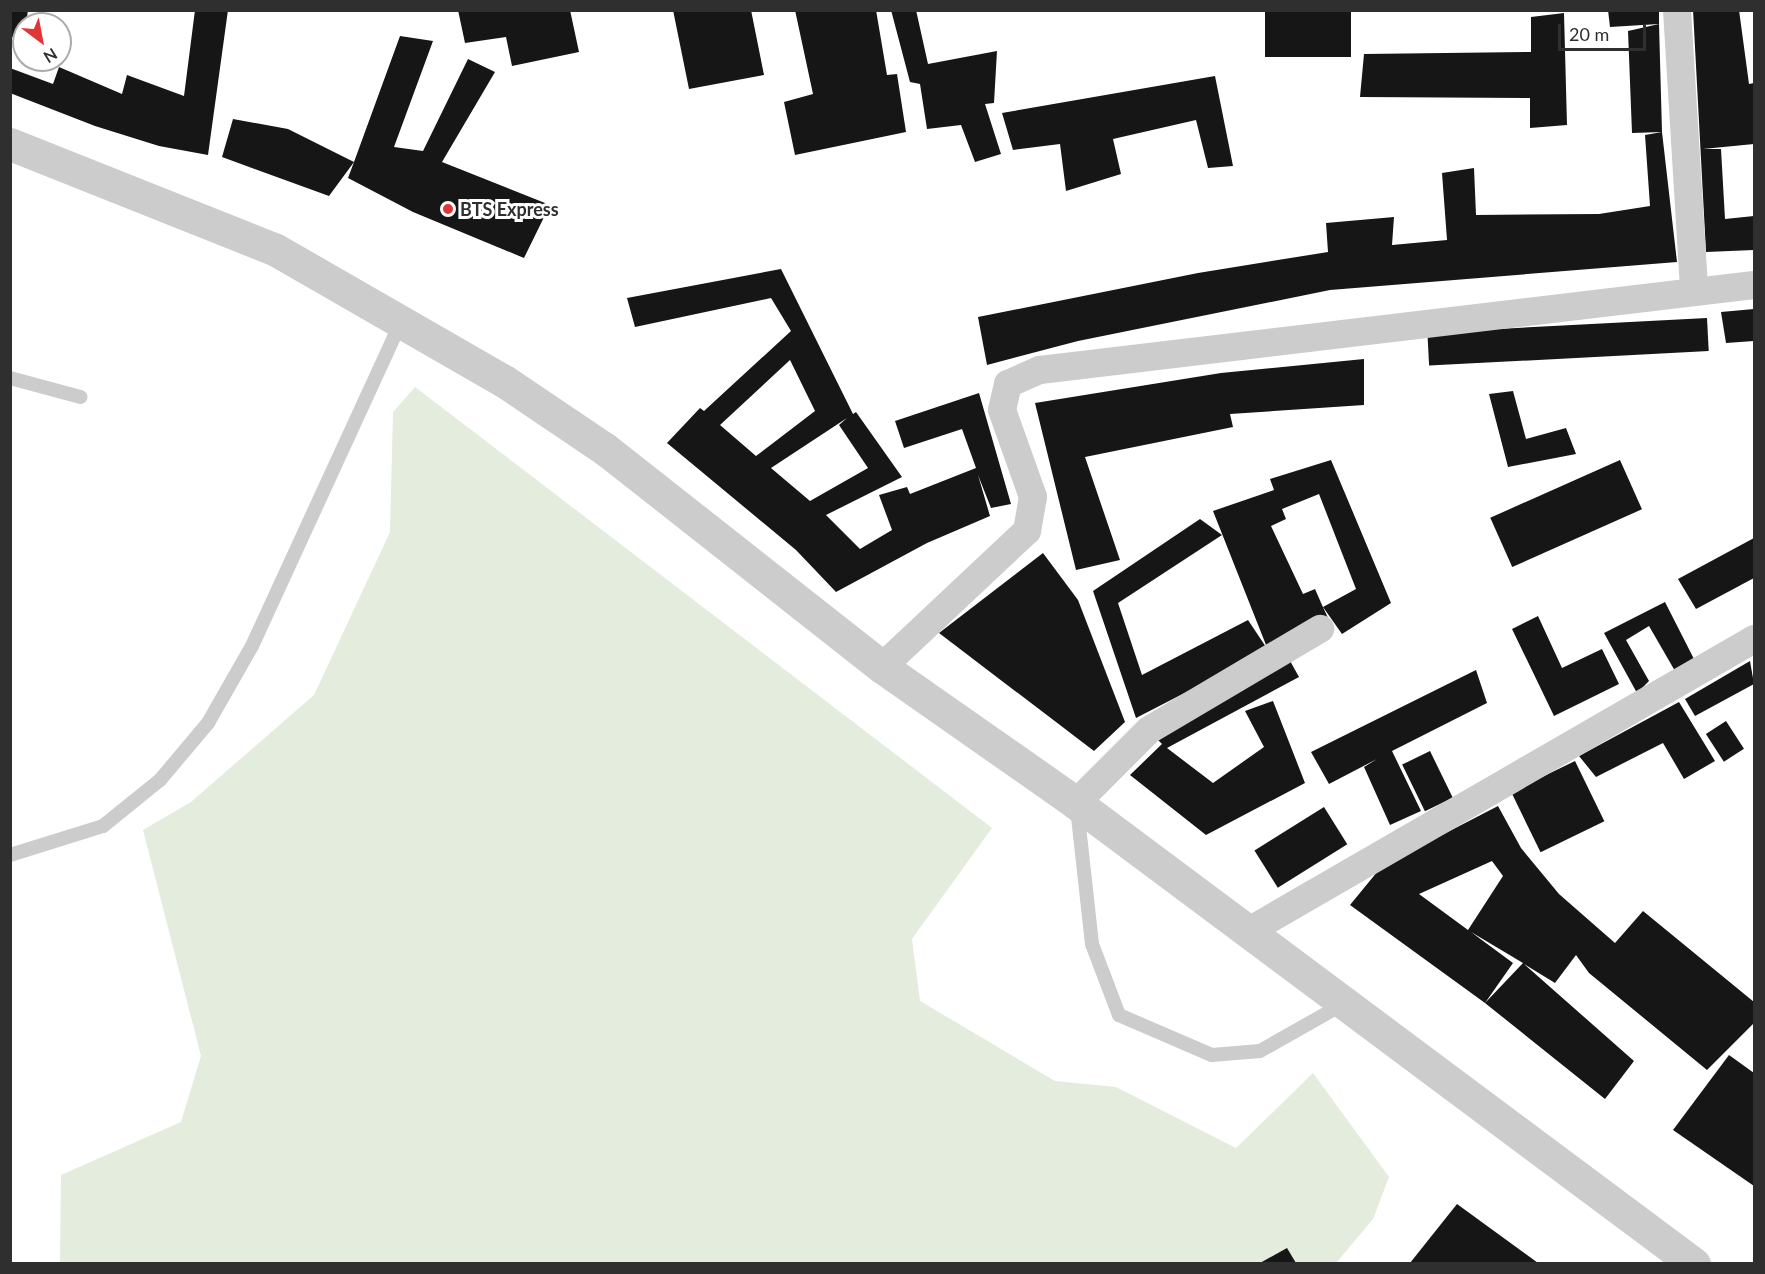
<!DOCTYPE html>
<style>
body{margin:0}
#map{position:relative;width:1765px;height:1274px;overflow:hidden;background:#fff;font-family:Lato,sans-serif}
div>[style]{position:absolute}
[style*='--x']{left:calc(var(--x)*1px);top:calc(var(--y)*1px);width:calc(var(--w)*1px);rotate:calc(var(--a)*1deg)}
.green>*{inset:0;background:#e4ecdd}
.building>*{inset:0;background:#161616;transform-origin:0 0}
.service>*{height:14px;margin:-7px;padding:0 7px;transform-origin:7px;border-radius:7px;background:#ccc}
.minor>*{height:28px;margin:-14px;padding:0 14px;transform-origin:14px;border-radius:14px;background:#ccc}
.tertiary>*{height:33px;margin:-16.5px;padding:0 16.5px;transform-origin:16.5px;border-radius:16.5px;background:#ccc}
.dots>*{width:16px;height:16px;translate:-50% -50%;box-sizing:border-box;border:3px solid #fff;border-radius:50%}
span{translate:-50% -50%;white-space:nowrap;text-align:center;line-height:1.15;-webkit-text-stroke:6px #fff;paint-order:stroke}
.poi-label{font-size:18px;color:#2f2f2f;font-weight:700}
.left{translate:0 -50%;text-align:left}
.frame{position:absolute;inset:0;border:12px solid #2f2f2f;pointer-events:none}
.north{position:absolute;left:12px;top:12px;width:60px;height:60px;box-sizing:border-box;background:#fff;border:2px solid #acacac;border-radius:50%;rotate:148deg;font-size:16px;font-weight:700;line-height:24px;text-align:center;color:#2f2f2f}
.north::after{content:'';display:block;margin:auto;width:21px;height:27px;background:#e03736;clip-path:polygon(50% 0,100% 100%,50% 72%,0 100%)}
.scale{position:absolute;left:1558px;top:24px;width:88px;height:27px;box-sizing:border-box;border:3px solid #2f2f2f;border-top:0;padding-left:8px;font-size:18px;line-height:21px;white-space:nowrap;color:#2f2f2f;-webkit-text-stroke:4px #fff;paint-order:stroke}
</style>
<div id="map">
<div class="green">
<i style="clip-path:polygon(415px 387px,992px 828px,912px 939px,920px 1001px,1055px 1081px,1116px 1087px,1236px 1148px,1313px 1073px,1389px 1177px,1373px 1219px,1336px 1263px,60px 1264px,61px 1175px,181px 1122px,201px 1056px,143px 830px,191px 802px,314px 695px,390px 532px,393px 412px)"></i>
</div>
<div class="building">
<i style="clip-path:polygon(10px 10px,28px 10px,24px 38px,10px 37px)"></i>
<i style="clip-path:polygon(195px 10px,228px 10px,208px 155px,159px 146px,95px 126px,10px 93px,10px 68px,53px 84px,59px 67px,122px 94px,127px 75px,184px 96px)"></i>
<i style="clip-path:polygon(458px 10px,570px 10px,579px 52px,512px 66px,506px 37px,465px 43px)"></i>
<i style="clip-path:polygon(673px 10px,751px 10px,764px 75px,689px 89px)"></i>
<i style="clip-path:polygon(795px 10px,876px 10px,887px 75px,897px 74px,906px 132px,795px 155px,784px 102px,813px 94px)"></i>
<i style="clip-path:polygon(891px 10px,916px 10px,928px 64px,997px 51px,994px 103px,985px 104px,1001px 154px,975px 162px,961px 125px,927px 129px,920px 84px,910px 82px)"></i>
<i style="left:1265px;top:10px;width:86px;height:47px"></i>
<i style="clip-path:polygon(1608px 10px,1659px 10px,1659px 24px,1610px 27px)"></i>
<i style="clip-path:polygon(1693px 10px,1739px 10px,1749px 84px,1754px 83px,1754px 144px,1703px 149px,1721px 149px,1725px 219px,1754px 216px,1754px 250px,1706px 252px)"></i>
<i style="clip-path:polygon(1564px 13px,1567px 125px,1530px 128px,1530px 98px,1360px 97px,1364px 54px,1531px 52px,1531px 17px)"></i>
<i style="clip-path:polygon(1659px 24px,1662px 132px,1677px 262px,1330px 290px,1078px 341px,987px 365px,978px 317px,1198px 273px,1328px 252px,1326px 223px,1394px 217px,1392px 245px,1447px 240px,1442px 173px,1474px 168px,1476px 215px,1599px 214px,1650px 206px,1645px 135px,1662px 132px,1632px 133px,1628px 31px)"></i>
<i style="clip-path:polygon(400px 36px,433px 41px,394px 147px,423px 151px,468px 59px,495px 72px,442px 162px,550px 205px,524px 258px,413px 212px,348px 178px,354px 162px,329px 196px,222px 157px,233px 119px,288px 129px,354px 162px)"></i>
<i style="clip-path:polygon(1215px 76px,1233px 166px,1208px 168px,1196px 120px,1113px 139px,1121px 174px,1066px 191px,1060px 144px,1013px 150px,1002px 113px)"></i>
<i style="clip-path:polygon(evenodd,781px 269px,853px 414px,856px 412px,902px 477px,826px 515px,860px 549px,892px 530px,879px 495px,907px 487px,910px 494px,976px 468px,962px 429px,904px 448px,895px 421px,979px 393px,1011px 504px,991px 508px,978px 475px,990px 516px,927px 543px,836px 592px,796px 550px,667px 443px,700px 408px,704px 411px,791px 331px,771px 298px,635px 327px,627px 298px,781px 269px,790px 360px,815px 411px,756px 456px,720px 425px,790px 360px,781px 269px,847px 418px,839px 425px,868px 468px,810px 501px,771px 468px,847px 418px)"></i>
<i style="clip-path:polygon(1754px 309px,1754px 341px,1726px 343px,1721px 312px)"></i>
<i style="left:1707px;top:318px;width:33px;height:280px;rotate:87deg"></i>
<i style="clip-path:polygon(1364px 359px,1364px 405px,1230px 414px,1233px 427px,1085px 457px,1120px 560px,1076px 570px,1035px 403px,1221px 373px)"></i>
<i style="clip-path:polygon(1513px 391px,1526px 439px,1566px 428px,1576px 454px,1508px 467px,1489px 394px)"></i>
<i style="clip-path:polygon(1331px 460px,1391px 603px,1342px 634px,1323px 607px,1356px 589px,1319px 494px,1282px 509px,1286px 519px,1271px 526px,1303px 594px,1315px 589px,1322px 605px,1328px 618px,1268px 650px,1213px 511px,1274px 490px,1270px 479px)"></i>
<i style="left:1620px;top:460px;width:54px;height:142px;rotate:66deg"></i>
<i style="clip-path:polygon(1200px 519px,1222px 535px,1118px 603px,1142px 675px,1248px 620px,1268px 650px,1136px 718px,1093px 591px)"></i>
<i style="clip-path:polygon(1754px 538px,1754px 578px,1696px 609px,1678px 579px)"></i>
<i style="clip-path:polygon(1043px 553px,1078px 600px,1125px 722px,1094px 751px,939px 633px)"></i>
<i style="clip-path:polygon(1665px 602px,1695px 661px,1675px 671px,1649px 626px,1626px 640px,1649px 681px,1637px 693px,1604px 633px)"></i>
<i style="clip-path:polygon(1538px 616px,1562px 668px,1602px 649px,1619px 684px,1554px 716px,1512px 629px)"></i>
<i style="clip-path:polygon(1289px 659px,1299px 677px,1167px 748px,1213px 783px,1264px 747px,1245px 711px,1273px 701px,1305px 783px,1206px 835px,1130px 775px,1162px 744px,1154px 736px)"></i>
<i style="clip-path:polygon(1750px 661px,1754px 684px,1695px 716px,1685px 699px)"></i>
<i style="clip-path:polygon(1476px 670px,1487px 703px,1392px 751px,1421px 811px,1390px 825px,1364px 767px,1377px 759px,1329px 784px,1311px 752px)"></i>
<i style="clip-path:polygon(1679px 702px,1715px 761px,1684px 779px,1663px 743px,1596px 777px,1579px 756px)"></i>
<i style="left:1726px;top:721px;width:33px;height:24px;rotate:57deg"></i>
<i style="left:1430px;top:751px;width:52px;height:31px;rotate:64deg"></i>
<i style="left:1575px;top:761px;width:67px;height:71px;rotate:64deg"></i>
<i style="clip-path:polygon(evenodd,1498px 806px,1521px 848px,1559px 894px,1615px 943px,1643px 911px,1754px 1002px,1754px 1023px,1707px 1070px,1589px 973px,1576px 955px,1555px 983px,1524px 964px,1634px 1061px,1605px 1099px,1485px 1003px,1350px 905px,1382px 866px,1498px 806px,1492px 861px,1503px 876px,1468px 930px,1419px 894px,1492px 861px,1498px 806px,1471px 932px,1523px 963px,1485px 1003px,1513px 963px,1471px 932px)"></i>
<i style="left:1324px;top:807px;width:44px;height:82px;rotate:58deg"></i>
<i style="clip-path:polygon(1729px 1055px,1754px 1073px,1754px 1186px,1673px 1130px)"></i>
<i style="clip-path:polygon(1457px 1204px,1538px 1263px,1410px 1263px)"></i>
<i style="clip-path:polygon(1287px 1248px,1296px 1263px,1260px 1263px)"></i>
</div>
<div class="service">
<i style="--x:10;--y:378;--w:73;--a:15"></i>
<i style="--x:1077;--y:808;--w:137;--a:83.7"></i>
<i style="--x:1092;--y:944;--w:76;--a:69.2"></i>
<i style="--x:1119;--y:1015;--w:101;--a:23.3"></i>
<i style="--x:1212;--y:1055;--w:48;--a:-4.8"></i>
<i style="--x:1260;--y:1051;--w:95;--a:-29.5"></i>
<i style="--x:10;--y:855;--w:97;--a:-17.3"></i>
<i style="--x:103;--y:826;--w:73;--a:-38.9"></i>
<i style="--x:160;--y:780;--w:75;--a:-49.9"></i>
<i style="--x:208;--y:723;--w:89;--a:-60.3"></i>
<i style="--x:252;--y:646;--w:357;--a:-65.3"></i>
</div>
<div class="minor">
<i style="--x:1677;--y:10;--w:281;--a:86.5"></i>
<i style="--x:882;--y:667;--w:199;--a:-43.2"></i>
<i style="--x:1027;--y:531;--w:35;--a:-80"></i>
<i style="--x:1033;--y:497;--w:92;--a:-109.6"></i>
<i style="--x:1002;--y:410;--w:27;--a:-77"></i>
<i style="--x:1008;--y:384;--w:35;--a:-24"></i>
<i style="--x:1040;--y:370;--w:719;--a:-6.79"></i>
<i style="--x:1076;--y:803;--w:103;--a:-45"></i>
<i style="--x:1149;--y:730;--w:199;--a:-30.6"></i>
<i style="--x:1247;--y:932;--w:586;--a:-30.02"></i>
</div>
<div class="tertiary">
<i style="--x:10;--y:144;--w:286;--a:21.7"></i>
<i style="--x:276;--y:250;--w:263;--a:29.9"></i>
<i style="--x:504;--y:381;--w:122;--a:34"></i>
<i style="--x:605;--y:449;--w:352;--a:38.2"></i>
<i style="--x:882;--y:667;--w:237;--a:35"></i>
<i style="--x:1076;--y:803;--w:771;--a:36.72"></i>
</div>
<div class="dots">
<i style="left:448px;top:209px;background:#e03736"></i>
</div>
<div class="poi-label">
<span class="left" style="left:460px;top:209px">BTS Express</span>
</div>
<div class="frame"></div>
<div class="north">N</div>
<div class="scale">20 m</div>
</div>
